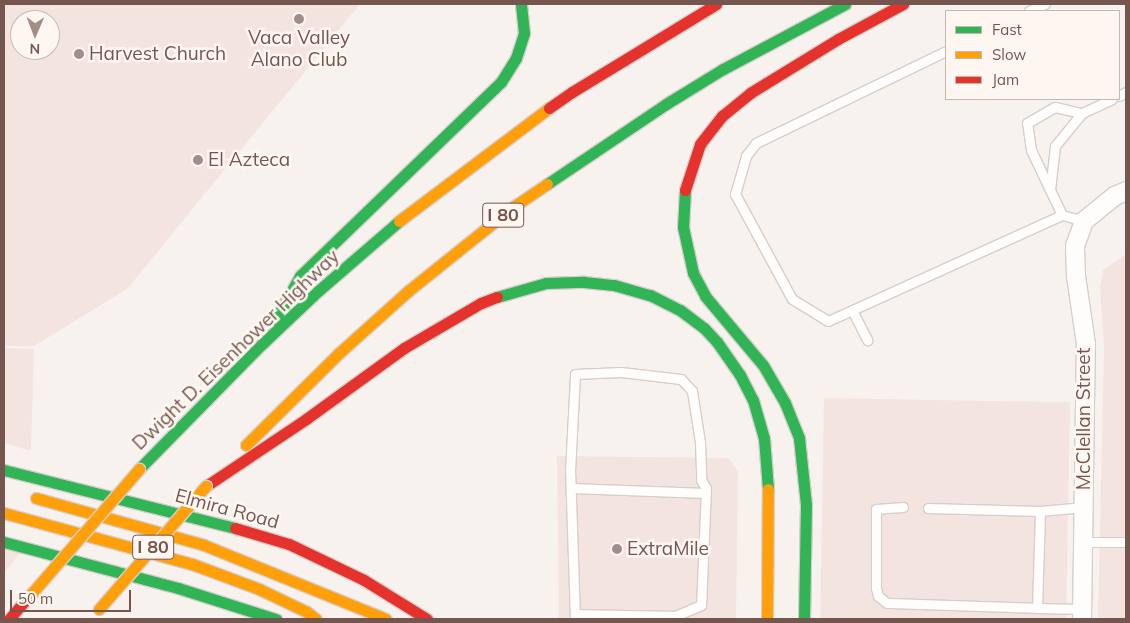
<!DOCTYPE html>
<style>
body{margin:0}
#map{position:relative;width:1130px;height:623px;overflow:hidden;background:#f7f2ee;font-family:Mulish,sans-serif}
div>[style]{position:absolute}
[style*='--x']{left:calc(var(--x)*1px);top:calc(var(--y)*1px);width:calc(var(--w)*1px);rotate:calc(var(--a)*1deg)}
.commercial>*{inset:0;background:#f4e4e0;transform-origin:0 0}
.roads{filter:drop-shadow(1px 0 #d6ceca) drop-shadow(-1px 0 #d6ceca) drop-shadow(0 1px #d6ceca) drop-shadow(0 -1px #d6ceca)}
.lane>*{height:9px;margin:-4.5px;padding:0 4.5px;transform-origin:4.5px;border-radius:4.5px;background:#fefdfc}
.street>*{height:18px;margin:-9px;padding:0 9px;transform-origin:9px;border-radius:9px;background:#fefdfc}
.fast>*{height:11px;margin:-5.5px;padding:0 5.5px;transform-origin:5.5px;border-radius:5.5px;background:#30b455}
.slow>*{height:11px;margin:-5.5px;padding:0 5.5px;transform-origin:5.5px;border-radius:5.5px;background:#ff9f0a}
.jam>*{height:11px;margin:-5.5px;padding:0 5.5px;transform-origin:5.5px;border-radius:5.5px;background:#e5322d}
.bridges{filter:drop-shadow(1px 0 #d8cfcb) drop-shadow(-1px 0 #d8cfcb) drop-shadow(0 1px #d8cfcb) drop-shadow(0 -1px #d8cfcb)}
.slow-bridge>*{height:11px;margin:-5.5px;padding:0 5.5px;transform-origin:5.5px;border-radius:5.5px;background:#ff9f0a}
.dots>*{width:14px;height:14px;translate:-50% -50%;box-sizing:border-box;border:2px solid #fef7f1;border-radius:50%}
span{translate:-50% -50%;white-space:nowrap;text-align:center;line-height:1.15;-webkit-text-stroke:5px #fef7f1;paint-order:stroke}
.shield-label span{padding:1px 4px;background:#fef7f1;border:1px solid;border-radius:4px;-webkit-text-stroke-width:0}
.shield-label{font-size:18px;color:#75564f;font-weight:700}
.poi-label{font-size:19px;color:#75564f}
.left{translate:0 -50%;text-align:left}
.street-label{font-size:19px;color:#75564f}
.frame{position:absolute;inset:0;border:5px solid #75564f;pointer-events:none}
.legend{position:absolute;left:945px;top:10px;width:175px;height:90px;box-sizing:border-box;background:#fef7f1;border:1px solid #c7b7b0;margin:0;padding:6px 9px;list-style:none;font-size:15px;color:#75564f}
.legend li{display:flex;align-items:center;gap:10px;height:25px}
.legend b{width:25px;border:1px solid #c7b7b0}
.north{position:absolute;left:10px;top:10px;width:50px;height:50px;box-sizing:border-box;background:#fef7f1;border:1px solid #c7b7b0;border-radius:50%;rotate:181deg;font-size:14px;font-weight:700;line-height:20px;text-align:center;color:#75564f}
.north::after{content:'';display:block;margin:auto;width:18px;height:22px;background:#a28d87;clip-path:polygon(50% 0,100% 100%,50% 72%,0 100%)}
.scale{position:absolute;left:10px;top:590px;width:121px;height:22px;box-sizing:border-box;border:2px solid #75564f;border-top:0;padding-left:6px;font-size:15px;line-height:18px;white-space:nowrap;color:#75564f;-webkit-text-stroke:4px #fef7f1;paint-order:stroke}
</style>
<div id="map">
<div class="commercial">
<i style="clip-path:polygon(evenodd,4px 4px,360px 4px,127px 289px,34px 346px,4px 346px,4px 4px,20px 20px,50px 20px,50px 50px,20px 50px,20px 20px)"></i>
<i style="clip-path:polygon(1126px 254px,1126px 619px,1098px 619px,1104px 346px,1100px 289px,1103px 270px)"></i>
<i style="clip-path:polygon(4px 348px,34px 349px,31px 451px,4px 443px)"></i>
<i style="left:824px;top:398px;width:246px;height:221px;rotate:1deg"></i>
<i style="clip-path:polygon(557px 456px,728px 458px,738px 471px,736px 619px,559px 619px)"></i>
<i style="clip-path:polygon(4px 546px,22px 551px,4px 573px)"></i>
</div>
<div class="roads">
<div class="lane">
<i style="--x:1029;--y:11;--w:17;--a:-24"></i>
<i style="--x:946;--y:51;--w:211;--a:154.2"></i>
<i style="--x:756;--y:143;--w:16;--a:128"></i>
<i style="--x:746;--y:156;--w:40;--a:106"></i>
<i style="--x:735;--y:194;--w:119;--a:61.5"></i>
<i style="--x:792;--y:299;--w:42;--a:31.4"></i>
<i style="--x:828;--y:321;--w:257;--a:-24.4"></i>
<i style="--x:1062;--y:215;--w:23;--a:15"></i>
<i style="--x:1119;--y:96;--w:8;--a:-30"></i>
<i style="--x:1050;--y:190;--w:44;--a:-83.5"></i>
<i style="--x:1055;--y:146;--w:43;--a:-50.7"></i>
<i style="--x:1062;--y:215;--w:72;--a:-115.5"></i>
<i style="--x:1031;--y:150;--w:27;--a:-98"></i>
<i style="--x:1027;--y:123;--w:32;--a:-30"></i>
<i style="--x:1055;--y:107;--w:28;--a:13"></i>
<i style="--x:1082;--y:113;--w:33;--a:-25"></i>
<i style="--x:852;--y:310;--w:34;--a:63"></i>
<i style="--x:571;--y:488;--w:135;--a:2.1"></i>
<i style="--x:903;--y:507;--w:27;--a:176"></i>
<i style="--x:876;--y:509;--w:79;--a:90"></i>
<i style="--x:876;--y:588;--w:8;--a:76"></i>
<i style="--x:878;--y:596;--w:11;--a:38"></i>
<i style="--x:887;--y:603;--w:150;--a:1.9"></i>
<i style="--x:1037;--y:608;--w:97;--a:-88.2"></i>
<i style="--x:1040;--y:511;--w:112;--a:-178.5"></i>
<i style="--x:1040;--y:511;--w:44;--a:-5.2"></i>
<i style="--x:1083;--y:542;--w:43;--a:0"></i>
<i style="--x:1037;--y:608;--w:45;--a:1.3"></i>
<i style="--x:575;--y:619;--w:148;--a:-91.9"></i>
<i style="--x:570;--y:471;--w:97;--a:-87"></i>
<i style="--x:575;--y:374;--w:46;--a:-2.5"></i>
<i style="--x:621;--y:372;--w:60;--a:6.7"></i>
<i style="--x:681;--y:379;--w:16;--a:47"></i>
<i style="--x:692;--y:391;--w:52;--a:81.1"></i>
<i style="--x:700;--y:442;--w:38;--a:88"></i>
<i style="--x:701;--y:480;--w:9;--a:58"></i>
<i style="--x:706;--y:488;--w:117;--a:92.4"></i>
<i style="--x:701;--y:605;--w:28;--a:157"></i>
<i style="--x:675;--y:616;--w:100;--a:-178.9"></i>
</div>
<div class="street">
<i style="--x:1082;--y:619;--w:275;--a:-89.2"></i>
<i style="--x:1086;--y:344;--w:69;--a:-98.4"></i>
<i style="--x:1076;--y:276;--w:30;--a:-92"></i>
<i style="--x:1075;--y:246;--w:27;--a:-70"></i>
<i style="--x:1084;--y:221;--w:40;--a:-39"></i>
<i style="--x:1115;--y:196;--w:12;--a:-24"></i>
</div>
<div class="fast">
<i style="--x:547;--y:184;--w:143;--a:-33.9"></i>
<i style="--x:666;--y:104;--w:67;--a:-31.6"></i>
<i style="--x:723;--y:69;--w:138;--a:-28"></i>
<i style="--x:685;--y:190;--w:37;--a:93"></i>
<i style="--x:683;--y:227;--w:47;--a:77.7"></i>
<i style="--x:693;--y:273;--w:26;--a:62"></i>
<i style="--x:705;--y:296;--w:90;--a:50"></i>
<i style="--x:763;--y:365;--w:44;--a:59.9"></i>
<i style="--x:785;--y:403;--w:38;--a:68"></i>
<i style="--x:799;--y:438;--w:67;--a:84"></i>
<i style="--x:806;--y:505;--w:114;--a:91"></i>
<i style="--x:497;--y:297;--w:51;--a:-15.9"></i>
<i style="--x:546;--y:283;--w:38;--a:-2"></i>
<i style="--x:584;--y:282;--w:30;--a:6"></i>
<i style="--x:614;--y:285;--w:37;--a:16"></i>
<i style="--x:650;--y:295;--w:34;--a:27"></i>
<i style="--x:680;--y:310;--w:30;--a:37"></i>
<i style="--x:704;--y:328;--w:19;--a:47"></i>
<i style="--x:717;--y:342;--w:40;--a:55.1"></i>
<i style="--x:740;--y:375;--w:28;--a:63"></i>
<i style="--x:753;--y:400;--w:40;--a:74"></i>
<i style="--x:764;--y:438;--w:51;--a:85.5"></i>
<i style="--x:275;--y:320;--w:51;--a:-60.4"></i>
<i style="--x:300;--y:276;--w:279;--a:-44"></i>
<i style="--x:501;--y:82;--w:28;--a:-58"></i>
<i style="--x:516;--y:58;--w:26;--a:-72"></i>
<i style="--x:524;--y:33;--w:29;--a:-96"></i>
<i style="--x:139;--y:469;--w:175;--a:-45.5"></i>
<i style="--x:262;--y:344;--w:77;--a:-43.4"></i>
<i style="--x:318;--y:291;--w:107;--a:-40.8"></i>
<i style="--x:4;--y:470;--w:238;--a:14.1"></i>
<i style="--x:4;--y:542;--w:180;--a:14.8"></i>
<i style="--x:178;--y:588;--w:103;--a:17.6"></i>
</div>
<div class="slow">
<i style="--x:399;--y:221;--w:188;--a:-37"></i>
<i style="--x:246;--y:445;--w:131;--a:-44.7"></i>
<i style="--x:339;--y:353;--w:93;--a:-41.9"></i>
<i style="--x:408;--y:291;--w:134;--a:-38.7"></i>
<i style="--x:513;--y:207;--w:41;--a:-34.1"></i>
<i style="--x:36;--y:498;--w:174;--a:15.6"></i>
<i style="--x:204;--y:545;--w:196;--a:22.1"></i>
<i style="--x:4;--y:513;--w:195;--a:15.2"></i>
<i style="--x:192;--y:564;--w:72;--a:20.5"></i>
<i style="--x:259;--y:589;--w:53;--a:25.6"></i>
<i style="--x:307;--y:612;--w:11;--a:38"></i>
<i style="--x:767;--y:619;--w:130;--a:-89.6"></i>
</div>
<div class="jam">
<i style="--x:549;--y:108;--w:28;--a:-35"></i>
<i style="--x:572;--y:92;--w:169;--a:-31.4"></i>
<i style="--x:685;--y:190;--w:48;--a:-71.9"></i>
<i style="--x:700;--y:144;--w:36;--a:-52"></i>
<i style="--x:722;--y:116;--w:36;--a:-39"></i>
<i style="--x:750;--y:93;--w:103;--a:-31.5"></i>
<i style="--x:838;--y:39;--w:74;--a:-28.3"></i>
<i style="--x:206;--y:486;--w:120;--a:-33.8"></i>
<i style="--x:306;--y:419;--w:121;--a:-35.9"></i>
<i style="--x:404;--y:348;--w:89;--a:-30.3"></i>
<i style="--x:481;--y:303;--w:17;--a:-21"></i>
<i style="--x:235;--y:528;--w:56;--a:16.5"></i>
<i style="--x:289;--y:544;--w:83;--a:25.6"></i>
<i style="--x:364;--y:580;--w:74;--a:31.8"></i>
<i style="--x:9;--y:619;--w:35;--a:-49"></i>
</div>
</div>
<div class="bridges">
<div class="slow-bridge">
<i style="--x:32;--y:593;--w:164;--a:-49.2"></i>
<i style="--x:99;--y:609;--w:163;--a:-49"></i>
</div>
</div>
<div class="dots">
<i style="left:299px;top:19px;background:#a28d87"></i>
<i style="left:79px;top:54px;background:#a28d87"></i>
<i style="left:198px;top:160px;background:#a28d87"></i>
<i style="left:617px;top:549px;background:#a28d87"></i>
</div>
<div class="shield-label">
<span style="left:503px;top:215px">I 80</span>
<span style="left:153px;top:547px">I 80</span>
</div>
<div class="poi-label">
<span style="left:299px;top:49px">Vaca Valley<br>Alano Club</span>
<span class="left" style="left:89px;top:54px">Harvest Church</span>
<span class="left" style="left:208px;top:160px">El Azteca</span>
<span class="left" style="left:627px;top:549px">ExtraMile</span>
</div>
<div class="street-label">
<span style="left:236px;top:350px;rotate:-44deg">Dwight D. Eisenhower Highway</span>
<span style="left:1084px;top:419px;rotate:-90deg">McClellan Street</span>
<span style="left:227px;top:509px;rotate:15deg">Elmira Road</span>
</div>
<div class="frame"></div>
<ul class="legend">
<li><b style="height:6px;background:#30b455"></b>Fast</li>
<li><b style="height:6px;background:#ff9f0a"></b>Slow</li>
<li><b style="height:6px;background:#e5322d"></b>Jam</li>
</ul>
<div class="north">N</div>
<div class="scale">50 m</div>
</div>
